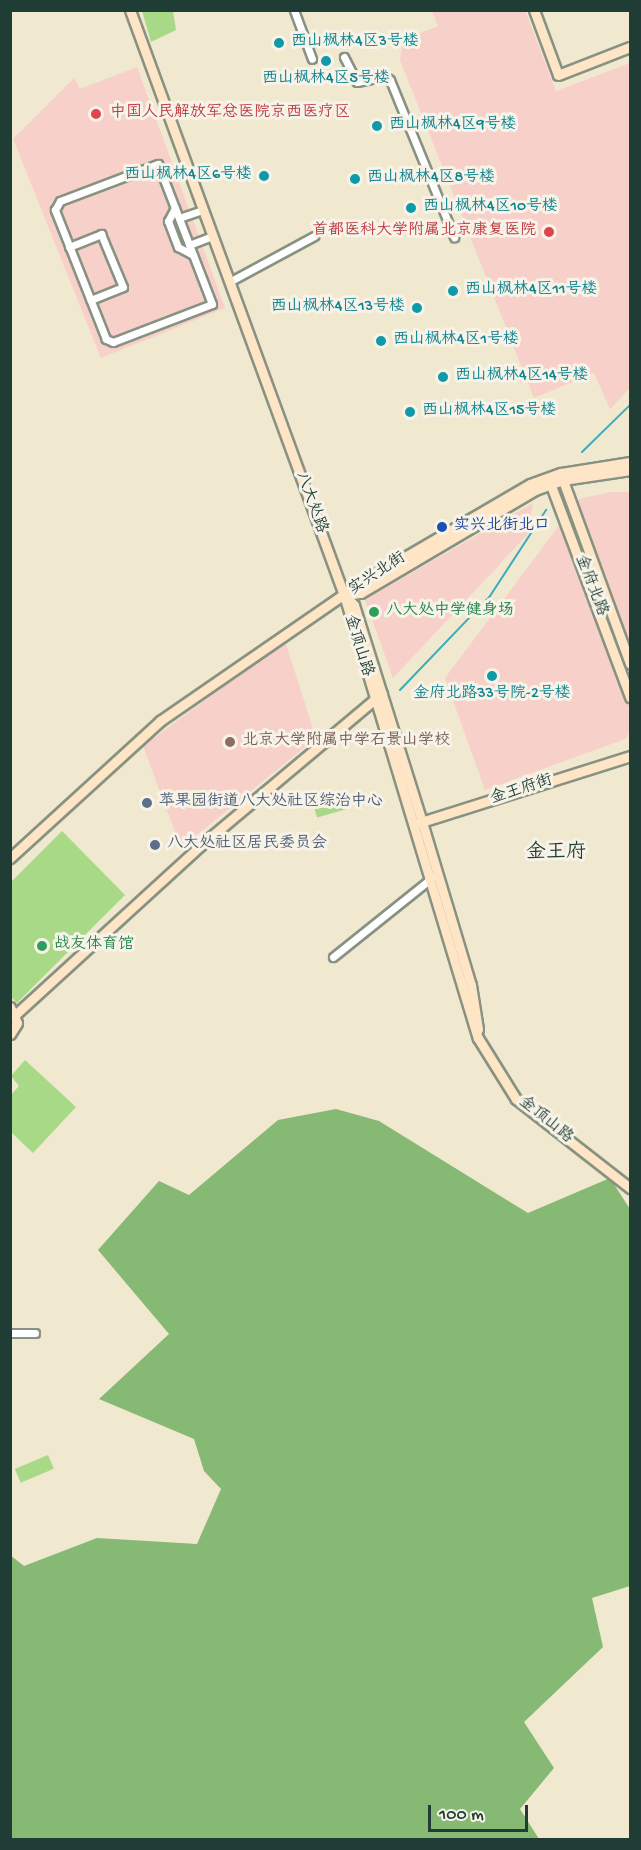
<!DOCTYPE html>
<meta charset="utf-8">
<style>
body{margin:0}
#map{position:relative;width:641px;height:1850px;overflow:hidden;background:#f1e8d0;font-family:"Gochi Hand","LXGW WenKai TC",sans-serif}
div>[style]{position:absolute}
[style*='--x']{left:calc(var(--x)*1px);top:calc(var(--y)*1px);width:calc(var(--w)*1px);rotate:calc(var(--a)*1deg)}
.built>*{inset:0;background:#f7d0c9}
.green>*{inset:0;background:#a7d987;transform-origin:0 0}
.forest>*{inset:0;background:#85b974}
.stream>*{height:2px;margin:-1px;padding:0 1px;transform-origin:1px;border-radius:1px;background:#3dacba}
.roads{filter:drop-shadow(2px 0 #889282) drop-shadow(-2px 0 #889282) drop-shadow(0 2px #889282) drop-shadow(0 -2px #889282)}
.street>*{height:7px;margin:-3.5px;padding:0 3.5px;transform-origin:3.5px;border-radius:3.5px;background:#fff}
.secondary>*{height:9px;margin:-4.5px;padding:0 4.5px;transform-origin:4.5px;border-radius:4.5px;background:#fee5c5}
.dots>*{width:16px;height:16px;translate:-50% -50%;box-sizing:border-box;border:3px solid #f7f3e8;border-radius:50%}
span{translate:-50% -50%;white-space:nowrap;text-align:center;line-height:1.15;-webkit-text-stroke:6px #f7f3e8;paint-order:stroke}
.culture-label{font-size:16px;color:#0d838f}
.left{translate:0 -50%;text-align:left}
.right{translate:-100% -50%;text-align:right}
.health-label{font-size:16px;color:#be3a42}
.street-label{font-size:16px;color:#1f3d34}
.transit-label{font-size:16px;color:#164399}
.leisure-label{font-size:16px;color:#27864d}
.education-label{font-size:16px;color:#785e54}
.service-label{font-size:16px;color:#4e5e75}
.quarter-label{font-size:20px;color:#1f3d34}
.frame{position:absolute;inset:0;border:12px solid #1f3d34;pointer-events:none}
.scale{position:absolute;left:428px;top:1805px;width:100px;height:27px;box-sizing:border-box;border:3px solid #1f3d34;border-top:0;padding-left:8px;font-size:18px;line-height:21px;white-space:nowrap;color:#1f3d34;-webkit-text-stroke:4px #f7f3e8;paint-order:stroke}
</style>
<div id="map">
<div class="built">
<i style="clip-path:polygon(525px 10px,556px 91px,630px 63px,630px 388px,610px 409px,594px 373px,534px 398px,400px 60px,403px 40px,438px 26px,432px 11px)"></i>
<i style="clip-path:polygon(137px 67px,225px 308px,101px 358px,13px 139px,74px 78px,80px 89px)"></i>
<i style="clip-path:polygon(611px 492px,630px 492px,630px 732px,625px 739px,485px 790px,445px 678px,579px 499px)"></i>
<i style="clip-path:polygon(533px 503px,527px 535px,393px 678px,365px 600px)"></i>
<i style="clip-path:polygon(285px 641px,316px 738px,181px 848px,143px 746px)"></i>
</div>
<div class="green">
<i style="clip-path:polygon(142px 11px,173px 11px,176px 30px,151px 42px)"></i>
<i style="left:341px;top:792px;width:18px;height:30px;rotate:74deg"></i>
<i style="clip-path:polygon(62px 831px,125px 895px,17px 1003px,11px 997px,11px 882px)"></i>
<i style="clip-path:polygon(25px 1060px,76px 1107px,33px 1153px,11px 1132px,11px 1095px,19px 1086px,11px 1076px)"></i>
<i style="left:48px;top:1455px;width:15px;height:36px;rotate:67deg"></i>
</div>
<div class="forest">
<i style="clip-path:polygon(336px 1109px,379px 1121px,528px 1213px,610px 1178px,630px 1209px,630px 1586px,592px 1598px,603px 1647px,524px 1722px,554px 1768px,520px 1809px,539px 1839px,11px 1839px,10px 1555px,24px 1566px,97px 1538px,197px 1544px,221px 1489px,204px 1471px,194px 1439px,99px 1399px,169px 1334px,98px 1250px,159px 1181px,189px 1195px,278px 1120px)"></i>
</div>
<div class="stream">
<i style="--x:582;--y:452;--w:67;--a:-44.4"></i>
<i style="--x:400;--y:690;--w:130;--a:-46.2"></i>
<i style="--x:490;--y:596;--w:103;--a:-56.9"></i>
</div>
<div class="roads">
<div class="street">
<i style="--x:294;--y:10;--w:52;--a:69.8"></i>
<i style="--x:344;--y:57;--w:28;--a:63"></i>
<i style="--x:357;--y:82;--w:29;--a:-12"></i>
<i style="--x:385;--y:76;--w:6;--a:39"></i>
<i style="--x:390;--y:80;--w:170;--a:67.8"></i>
<i style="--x:158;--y:164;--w:150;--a:68.9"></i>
<i style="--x:212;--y:304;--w:106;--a:159"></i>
<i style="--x:113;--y:342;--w:8;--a:-157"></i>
<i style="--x:106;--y:339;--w:139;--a:-111.6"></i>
<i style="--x:55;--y:210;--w:10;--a:-61"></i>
<i style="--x:60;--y:201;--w:105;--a:-20.7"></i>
<i style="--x:175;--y:208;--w:15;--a:118"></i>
<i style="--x:168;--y:221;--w:28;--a:69"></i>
<i style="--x:178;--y:247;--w:17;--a:28"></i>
<i style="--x:179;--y:218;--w:24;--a:-19"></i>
<i style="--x:189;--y:245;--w:25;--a:-21"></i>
<i style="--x:69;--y:247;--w:35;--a:-22"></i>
<i style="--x:101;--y:234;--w:57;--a:67.5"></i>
<i style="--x:123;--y:287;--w:35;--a:158"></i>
<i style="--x:229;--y:282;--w:97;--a:-28.4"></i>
<i style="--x:333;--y:957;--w:128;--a:-38.7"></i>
<i style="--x:10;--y:1333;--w:25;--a:0"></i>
</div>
<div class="secondary">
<i style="--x:130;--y:10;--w:623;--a:69.91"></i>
<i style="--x:344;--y:595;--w:463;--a:73.2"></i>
<i style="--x:478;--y:1038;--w:72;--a:58.1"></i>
<i style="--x:516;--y:1099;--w:145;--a:38"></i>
<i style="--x:534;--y:10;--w:69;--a:69.7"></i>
<i style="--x:558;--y:75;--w:77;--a:-21.3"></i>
<i style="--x:561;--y:475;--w:201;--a:69.9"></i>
<i style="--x:549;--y:480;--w:232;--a:69.5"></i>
<i style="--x:344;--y:595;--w:14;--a:45"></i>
<i style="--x:354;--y:605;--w:227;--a:72.6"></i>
<i style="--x:422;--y:822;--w:170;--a:73.3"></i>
<i style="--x:471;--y:985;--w:45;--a:81"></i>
<i style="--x:346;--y:595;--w:15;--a:-8"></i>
<i style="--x:361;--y:593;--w:202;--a:-30.6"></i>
<i style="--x:535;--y:490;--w:30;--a:-20"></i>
<i style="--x:563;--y:480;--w:68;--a:-8.5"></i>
<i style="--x:418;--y:823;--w:222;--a:-17.5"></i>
<i style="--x:10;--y:858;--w:203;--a:-42.4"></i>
<i style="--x:160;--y:721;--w:239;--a:-34.6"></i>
<i style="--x:357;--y:585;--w:200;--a:-30.3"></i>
<i style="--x:530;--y:484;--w:33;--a:-20"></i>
<i style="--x:561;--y:473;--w:70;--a:-9.1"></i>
<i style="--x:10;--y:1007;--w:17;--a:66"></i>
<i style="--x:17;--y:1023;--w:13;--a:122"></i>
<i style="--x:16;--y:1014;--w:251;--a:-42.4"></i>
<i style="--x:201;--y:845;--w:236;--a:-40"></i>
</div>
</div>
<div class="dots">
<i style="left:279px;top:43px;background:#0f9aa8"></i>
<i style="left:326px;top:61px;background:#0f9aa8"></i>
<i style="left:96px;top:114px;background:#e0444e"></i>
<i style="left:377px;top:126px;background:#0f9aa8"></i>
<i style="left:264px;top:176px;background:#0f9aa8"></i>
<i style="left:355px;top:179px;background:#0f9aa8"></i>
<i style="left:411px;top:208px;background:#0f9aa8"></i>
<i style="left:549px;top:232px;background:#e0444e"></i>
<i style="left:453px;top:291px;background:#0f9aa8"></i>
<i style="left:417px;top:308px;background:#0f9aa8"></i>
<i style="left:381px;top:341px;background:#0f9aa8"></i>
<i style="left:443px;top:377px;background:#0f9aa8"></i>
<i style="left:410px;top:412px;background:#0f9aa8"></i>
<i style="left:442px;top:527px;background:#1a4fb4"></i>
<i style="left:374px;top:612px;background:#2e9e5b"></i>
<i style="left:492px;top:676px;background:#0f9aa8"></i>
<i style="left:230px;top:742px;background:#8d6e63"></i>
<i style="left:147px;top:803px;background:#5c6f8a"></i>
<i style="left:155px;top:845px;background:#5c6f8a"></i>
<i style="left:42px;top:946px;background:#2e9e5b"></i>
</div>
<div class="culture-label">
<span class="left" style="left:291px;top:43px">西山枫林4区3号楼</span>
<span style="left:326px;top:80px">西山枫林4区5号楼</span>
<span class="left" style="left:389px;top:126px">西山枫林4区9号楼</span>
<span class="right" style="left:252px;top:176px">西山枫林4区6号楼</span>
<span class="left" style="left:367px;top:179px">西山枫林4区8号楼</span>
<span class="left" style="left:423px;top:208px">西山枫林4区10号楼</span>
<span class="left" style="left:465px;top:291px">西山枫林4区11号楼</span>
<span class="right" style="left:405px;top:308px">西山枫林4区13号楼</span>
<span class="left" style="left:393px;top:341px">西山枫林4区1号楼</span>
<span class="left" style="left:455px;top:377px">西山枫林4区14号楼</span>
<span class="left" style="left:422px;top:412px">西山枫林4区15号楼</span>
<span style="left:492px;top:695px">金府北路33号院-2号楼</span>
</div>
<div class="health-label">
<span class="left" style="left:110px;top:114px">中国人民解放军总医院京西医疗区</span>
<span class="right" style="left:536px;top:232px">首都医科大学附属北京康复医院</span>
</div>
<div class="street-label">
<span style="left:310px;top:503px;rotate:70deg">八大处路</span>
<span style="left:378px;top:575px;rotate:-33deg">实兴北街</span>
<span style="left:590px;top:586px;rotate:69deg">金府北路</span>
<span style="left:357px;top:646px;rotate:73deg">金顶山路</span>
<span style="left:522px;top:791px;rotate:-18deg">金王府街</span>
<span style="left:545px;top:1121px;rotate:39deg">金顶山路</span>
</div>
<div class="transit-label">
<span class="left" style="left:454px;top:527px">实兴北街北口</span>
</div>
<div class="leisure-label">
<span class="left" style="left:386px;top:612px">八大处中学健身场</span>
<span class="left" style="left:54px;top:946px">战友体育馆</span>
</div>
<div class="education-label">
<span class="left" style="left:242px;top:742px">北京大学附属中学石景山学校</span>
</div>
<div class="service-label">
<span class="left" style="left:159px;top:803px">苹果园街道八大处社区综治中心</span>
<span class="left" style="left:167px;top:845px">八大处社区居民委员会</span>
</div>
<div class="quarter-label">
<span style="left:556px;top:853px">金王府</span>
</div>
<div class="frame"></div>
<div class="scale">100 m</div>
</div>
